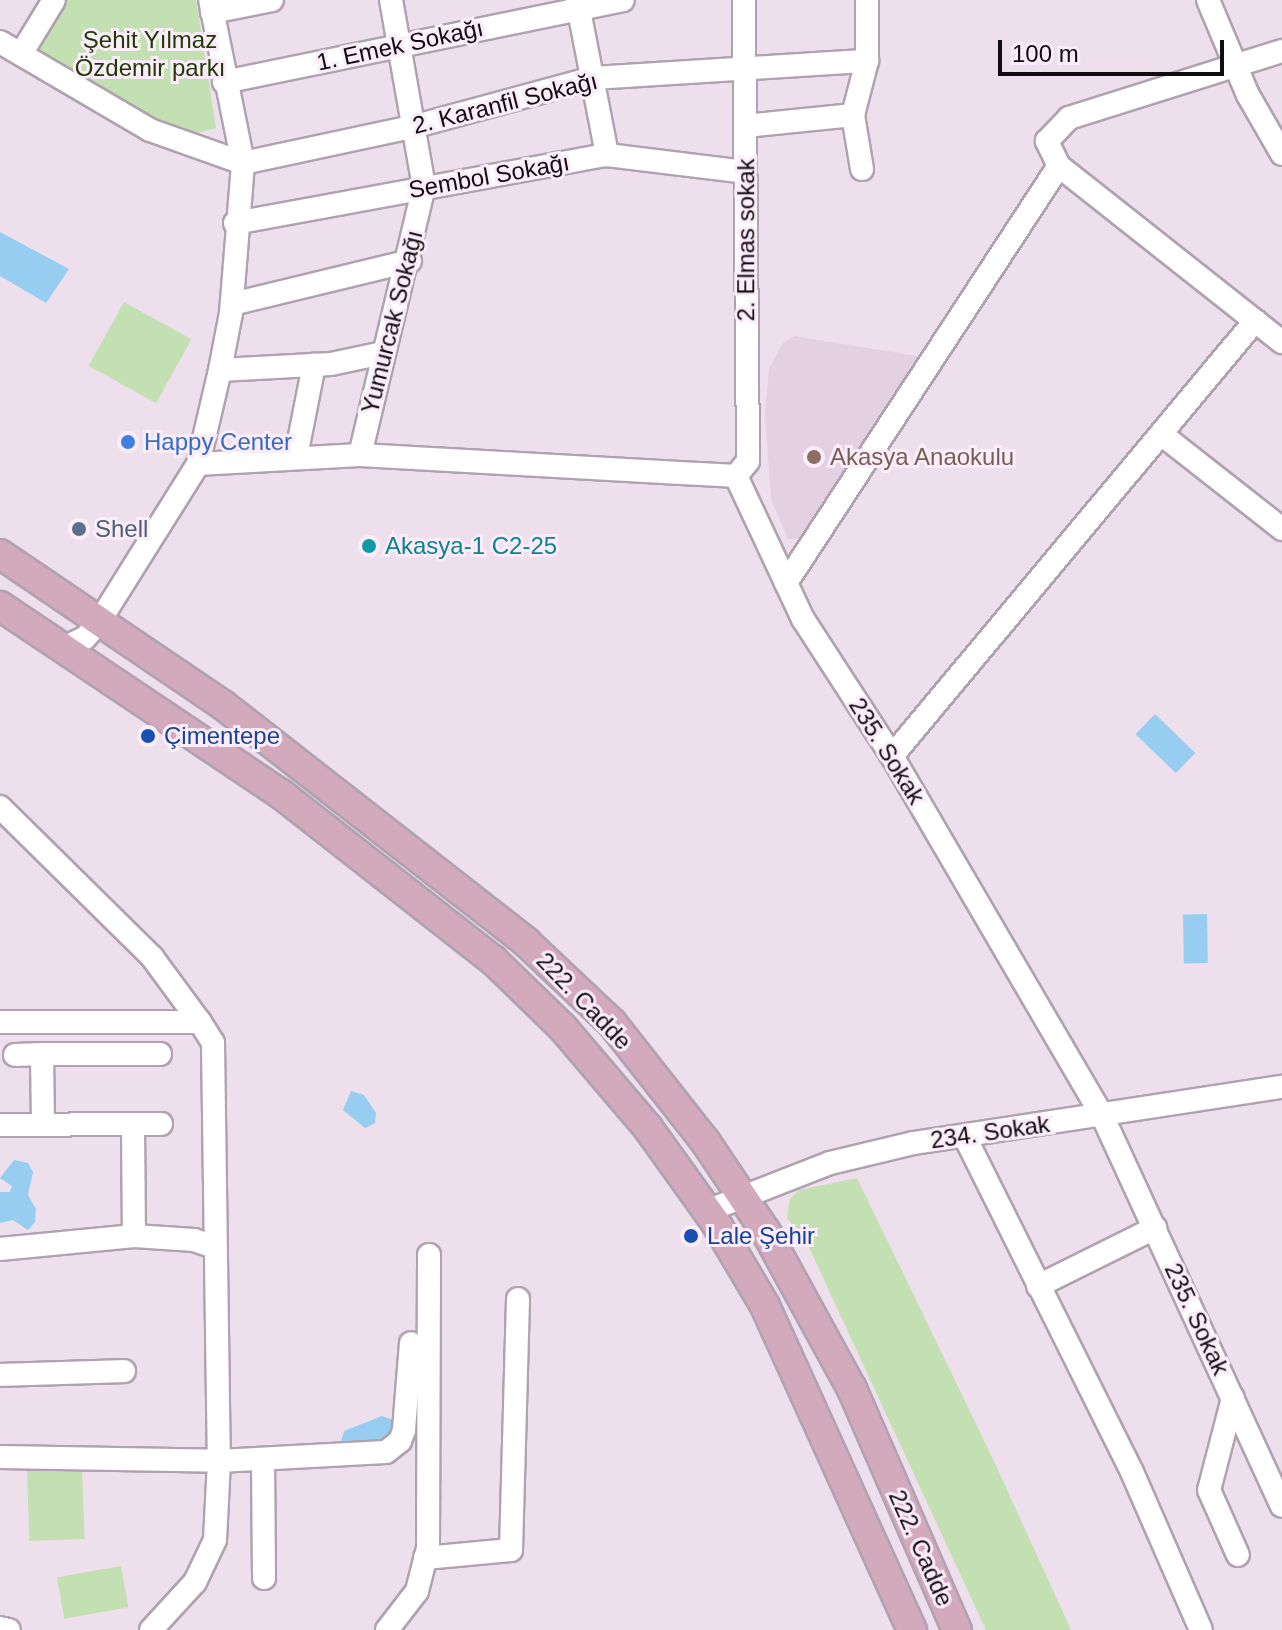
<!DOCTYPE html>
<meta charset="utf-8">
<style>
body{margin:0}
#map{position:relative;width:1282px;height:1630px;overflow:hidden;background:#eedfed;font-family:Arial,sans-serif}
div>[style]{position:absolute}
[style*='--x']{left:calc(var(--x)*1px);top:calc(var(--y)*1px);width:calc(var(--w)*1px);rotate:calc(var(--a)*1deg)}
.built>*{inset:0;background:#e4d0e3}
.green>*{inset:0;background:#c3e0b2;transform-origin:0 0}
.water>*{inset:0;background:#96cdf1;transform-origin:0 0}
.roads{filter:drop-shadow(2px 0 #b0a2af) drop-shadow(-2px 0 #b0a2af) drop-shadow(0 2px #b0a2af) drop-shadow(0 -2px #b0a2af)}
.minor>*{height:22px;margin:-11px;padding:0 11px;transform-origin:11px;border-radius:11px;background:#fff}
.major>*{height:28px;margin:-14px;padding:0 14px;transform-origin:14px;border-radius:14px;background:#d3aabc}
.dots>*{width:22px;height:22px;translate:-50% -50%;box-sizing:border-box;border:4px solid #fbecfa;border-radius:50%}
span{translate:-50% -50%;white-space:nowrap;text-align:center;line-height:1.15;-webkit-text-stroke:6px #fbecfa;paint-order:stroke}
.park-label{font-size:24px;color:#1e3903}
.street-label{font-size:24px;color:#110c10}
.shop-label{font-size:24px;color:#366cbe}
.left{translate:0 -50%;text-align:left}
.education-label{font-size:24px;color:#785e54}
.service-label{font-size:24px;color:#4e5e75}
.culture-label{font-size:24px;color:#0d838f}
.transit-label{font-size:24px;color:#164399}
.scale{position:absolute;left:998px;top:40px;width:226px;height:36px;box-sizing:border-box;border:4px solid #110c10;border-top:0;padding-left:10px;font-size:24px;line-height:28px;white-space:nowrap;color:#110c10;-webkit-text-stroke:6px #fbecfa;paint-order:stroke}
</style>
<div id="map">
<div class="built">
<i style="clip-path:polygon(794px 336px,923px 357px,807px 538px,788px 539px,771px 499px,765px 414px,769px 369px,782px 344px)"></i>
</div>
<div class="green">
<i style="clip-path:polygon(66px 0,196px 0,216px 128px,198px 133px,140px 113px,36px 51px)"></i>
<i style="left:124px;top:302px;width:77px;height:73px;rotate:29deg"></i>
<i style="clip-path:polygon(857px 1178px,993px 1459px,1071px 1630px,986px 1630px,806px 1241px,787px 1218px,790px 1199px,799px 1190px)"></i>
<i style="left:82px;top:1469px;width:70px;height:55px;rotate:88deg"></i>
<i style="left:121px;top:1566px;width:42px;height:65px;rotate:80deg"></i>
</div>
<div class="water">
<i style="clip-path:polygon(0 232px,69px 269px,46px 303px,0 276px)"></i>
<i style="left:1155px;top:714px;width:56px;height:28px;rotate:44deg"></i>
<i style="left:1207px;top:914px;width:49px;height:24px;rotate:89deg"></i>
<i style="clip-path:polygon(351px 1091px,364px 1095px,376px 1113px,375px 1123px,365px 1128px,343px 1110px)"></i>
<i style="clip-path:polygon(14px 1160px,28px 1163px,33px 1172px,28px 1195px,36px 1209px,35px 1222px,28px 1230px,13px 1220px,0 1223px,0 1192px,10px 1192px,12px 1186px,0 1178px)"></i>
<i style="clip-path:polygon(382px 1416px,393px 1420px,395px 1432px,383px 1444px,350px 1447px,341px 1442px,344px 1431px)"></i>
</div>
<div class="roads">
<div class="minor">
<i style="--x:577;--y:0;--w:158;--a:79"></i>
<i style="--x:1208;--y:0;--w:103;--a:67.2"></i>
<i style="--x:1248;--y:95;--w:68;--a:60"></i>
<i style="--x:212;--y:12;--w:61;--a:-11.3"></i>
<i style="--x:0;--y:42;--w:174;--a:30.4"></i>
<i style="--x:150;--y:130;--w:99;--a:19.5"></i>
<i style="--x:243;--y:163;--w:177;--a:-12.1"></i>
<i style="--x:416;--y:126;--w:183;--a:-15.2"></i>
<i style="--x:593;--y:78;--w:275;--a:-3.6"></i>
<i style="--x:21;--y:54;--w:63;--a:-58.6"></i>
<i style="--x:224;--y:82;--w:407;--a:-11.6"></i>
<i style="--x:745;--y:126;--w:109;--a:-5.8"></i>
<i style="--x:1059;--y:166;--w:28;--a:-116"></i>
<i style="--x:1047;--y:141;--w:32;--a:-46"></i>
<i style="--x:1069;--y:118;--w:223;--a:-17.5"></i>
<i style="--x:862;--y:169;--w:55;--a:-99.5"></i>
<i style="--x:853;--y:115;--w:56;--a:-75.5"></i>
<i style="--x:867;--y:61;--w:61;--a:-90"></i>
<i style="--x:235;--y:223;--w:378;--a:-10.4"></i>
<i style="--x:607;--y:155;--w:139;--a:7"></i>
<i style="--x:232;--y:304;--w:183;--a:-13.6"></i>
<i style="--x:220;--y:370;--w:111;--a:-3.1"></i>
<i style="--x:331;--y:364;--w:53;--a:-11.9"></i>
<i style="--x:1161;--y:434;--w:154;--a:38.1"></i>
<i style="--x:360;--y:455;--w:276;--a:-76.6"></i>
<i style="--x:424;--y:187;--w:190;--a:-100"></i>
<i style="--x:296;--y:456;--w:93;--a:-78.8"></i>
<i style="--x:198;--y:464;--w:162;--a:-3.2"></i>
<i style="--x:360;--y:455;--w:377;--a:3.2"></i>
<i style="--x:736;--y:476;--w:158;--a:64.9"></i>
<i style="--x:803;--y:619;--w:163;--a:57"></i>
<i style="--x:892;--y:756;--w:416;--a:59.7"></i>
<i style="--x:1102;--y:1115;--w:430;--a:65.3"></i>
<i style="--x:736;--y:476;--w:19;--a:-51"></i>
<i style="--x:748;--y:461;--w:461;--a:-90.5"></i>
<i style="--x:786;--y:583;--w:498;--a:-56.8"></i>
<i style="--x:1059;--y:166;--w:284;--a:38.3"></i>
<i style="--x:61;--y:649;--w:26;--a:-25"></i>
<i style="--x:85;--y:638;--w:21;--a:-49"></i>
<i style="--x:99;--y:622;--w:186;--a:-57.9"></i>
<i style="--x:198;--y:464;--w:97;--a:-76.8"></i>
<i style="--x:220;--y:370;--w:58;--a:-79.1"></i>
<i style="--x:231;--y:313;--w:150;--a:-85.4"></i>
<i style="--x:243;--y:163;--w:166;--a:-101.4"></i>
<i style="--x:892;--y:756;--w:567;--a:-50.16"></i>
<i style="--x:0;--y:807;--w:214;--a:44.6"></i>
<i style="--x:152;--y:957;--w:81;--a:53.6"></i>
<i style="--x:0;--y:1022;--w:200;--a:0"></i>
<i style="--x:200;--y:1022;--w:25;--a:58"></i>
<i style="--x:213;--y:1043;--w:418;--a:89.2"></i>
<i style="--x:219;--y:1461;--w:79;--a:92.9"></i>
<i style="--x:215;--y:1540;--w:47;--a:115.5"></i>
<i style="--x:195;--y:1582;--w:65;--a:132.5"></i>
<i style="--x:15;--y:1055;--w:27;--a:-2"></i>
<i style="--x:0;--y:1125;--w:161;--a:-0.4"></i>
<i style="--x:43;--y:1125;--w:71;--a:-90.8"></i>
<i style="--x:42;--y:1054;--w:118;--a:0"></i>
<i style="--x:133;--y:1125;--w:111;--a:89.5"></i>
<i style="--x:965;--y:1137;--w:374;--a:63.5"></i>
<i style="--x:1132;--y:1472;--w:172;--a:66.4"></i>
<i style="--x:707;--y:1211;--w:132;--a:-21.3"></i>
<i style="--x:830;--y:1163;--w:86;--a:-13.4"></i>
<i style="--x:914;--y:1143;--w:372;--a:-8.7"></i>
<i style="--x:0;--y:1249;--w:135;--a:-5.5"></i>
<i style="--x:134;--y:1236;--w:60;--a:3.8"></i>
<i style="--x:194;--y:1240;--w:21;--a:19"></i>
<i style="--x:1038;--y:1286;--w:131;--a:-26.4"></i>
<i style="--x:0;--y:1375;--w:124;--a:-1.8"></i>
<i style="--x:1233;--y:1398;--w:95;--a:104.6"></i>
<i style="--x:1209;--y:1490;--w:71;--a:66"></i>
<i style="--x:0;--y:1457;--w:219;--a:1"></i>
<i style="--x:219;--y:1461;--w:167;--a:-3.1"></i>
<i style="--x:386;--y:1452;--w:18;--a:-38"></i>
<i style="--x:400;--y:1441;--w:12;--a:-70"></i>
<i style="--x:404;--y:1430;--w:87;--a:-85.4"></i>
<i style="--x:263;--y:1459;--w:119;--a:89.5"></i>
<i style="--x:425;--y:1558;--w:86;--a:-5.3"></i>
<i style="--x:511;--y:1550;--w:251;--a:-88.4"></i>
<i style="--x:0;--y:1628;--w:9;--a:13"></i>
<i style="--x:387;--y:1630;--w:49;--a:-52.4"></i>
<i style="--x:417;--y:1591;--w:44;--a:-75.7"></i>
<i style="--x:428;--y:1548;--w:293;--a:-89.8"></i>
</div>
<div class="major">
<i style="--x:0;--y:554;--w:269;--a:34.1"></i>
<i style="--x:223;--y:705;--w:385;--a:38"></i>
<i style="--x:526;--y:942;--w:118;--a:43.3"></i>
<i style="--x:612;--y:1023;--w:150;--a:51.8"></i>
<i style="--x:705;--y:1141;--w:110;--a:56.2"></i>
<i style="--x:766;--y:1232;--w:179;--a:61.3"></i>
<i style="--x:852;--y:1389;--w:263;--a:66.5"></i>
<i style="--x:0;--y:606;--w:338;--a:33.8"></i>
<i style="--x:281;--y:794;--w:269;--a:38.1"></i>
<i style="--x:493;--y:960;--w:98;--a:44.2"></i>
<i style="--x:563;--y:1028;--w:131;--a:49.6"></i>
<i style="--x:648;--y:1128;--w:117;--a:54.4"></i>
<i style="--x:716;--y:1223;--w:96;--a:59.4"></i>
<i style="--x:765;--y:1306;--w:356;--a:65.6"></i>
</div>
</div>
<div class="dots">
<i style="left:128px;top:442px;background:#3f7fe0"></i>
<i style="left:814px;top:457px;background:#8d6e63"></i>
<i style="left:79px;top:529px;background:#5c6f8a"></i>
<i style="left:369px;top:546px;background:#0f9aa8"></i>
<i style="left:148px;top:736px;background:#1a4fb4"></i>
<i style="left:691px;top:1236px;background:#1a4fb4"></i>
</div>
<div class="park-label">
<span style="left:150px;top:54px">Şehit Yılmaz<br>Özdemir parkı</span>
</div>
<div class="street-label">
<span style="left:400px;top:45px;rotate:-12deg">1. Emek Sokağı</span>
<span style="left:505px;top:103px;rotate:-14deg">2. Karanfil Sokağı</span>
<span style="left:489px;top:176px;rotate:-10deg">Sembol Sokağı</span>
<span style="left:746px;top:240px;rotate:-90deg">2. Elmas sokak</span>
<span style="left:392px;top:322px;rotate:-76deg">Yumurcak Sokağı</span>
<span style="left:887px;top:751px;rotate:58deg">235. Sokak</span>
<span style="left:584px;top:1001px;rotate:46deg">222. Cadde</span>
<span style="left:990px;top:1132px;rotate:-8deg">234. Sokak</span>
<span style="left:1197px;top:1319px;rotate:65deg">235. Sokak</span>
<span style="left:921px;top:1548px;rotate:66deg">222. Cadde</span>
</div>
<div class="shop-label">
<span class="left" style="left:144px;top:442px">Happy Center</span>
</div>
<div class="education-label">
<span class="left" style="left:830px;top:457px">Akasya Anaokulu</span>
</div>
<div class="service-label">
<span class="left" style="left:95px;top:529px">Shell</span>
</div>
<div class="culture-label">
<span class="left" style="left:385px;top:546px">Akasya-1 C2-25</span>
</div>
<div class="transit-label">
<span class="left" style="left:164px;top:736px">Çimentepe</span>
<span class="left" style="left:707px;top:1236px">Lale Şehir</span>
</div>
<div class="scale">100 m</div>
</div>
